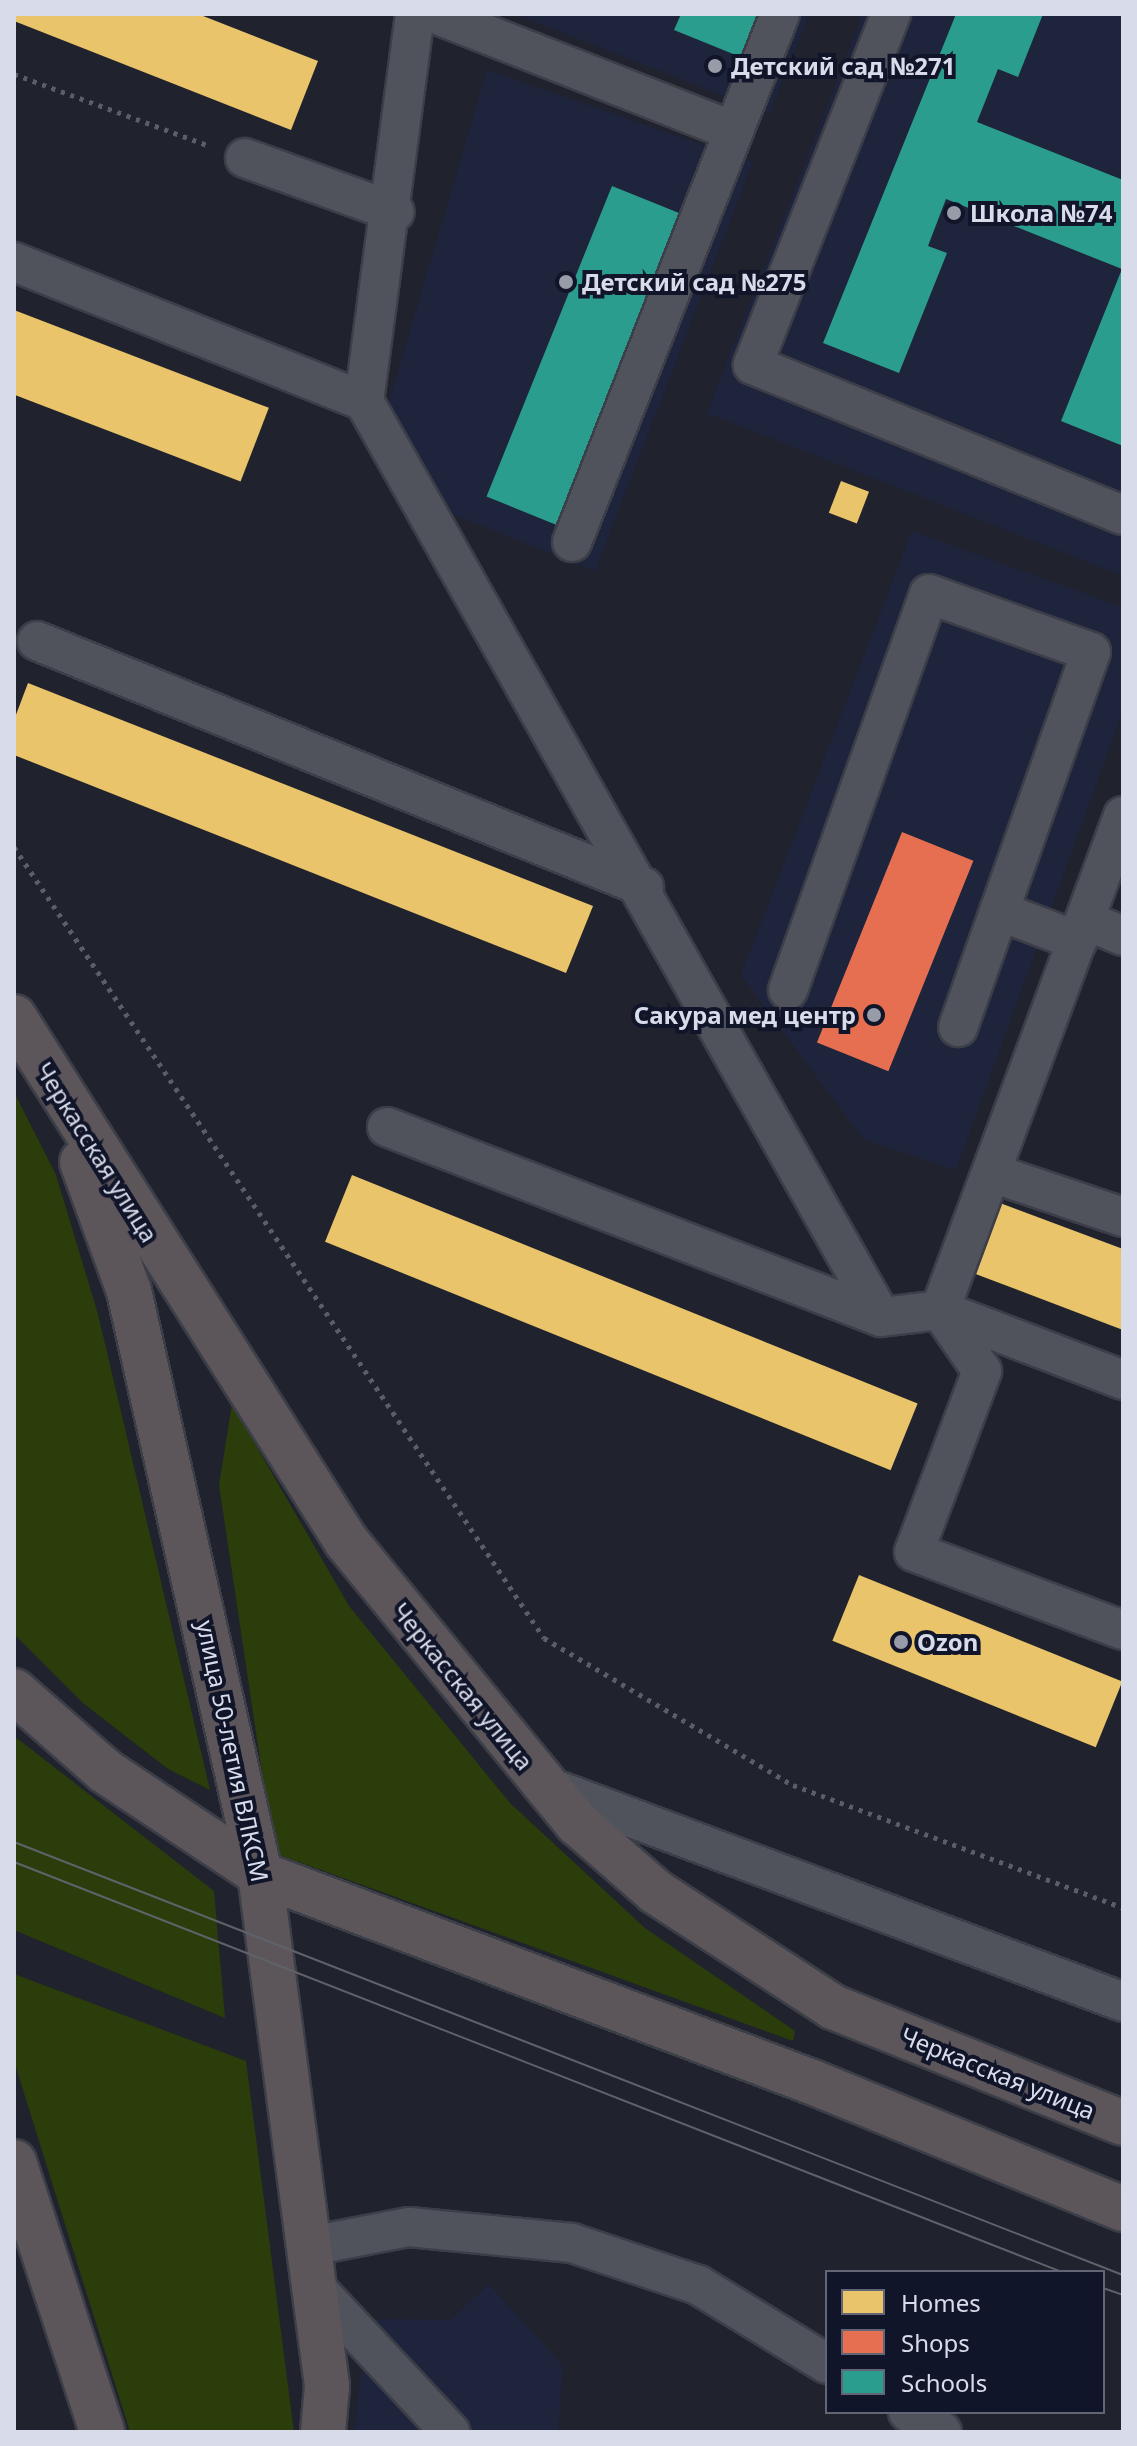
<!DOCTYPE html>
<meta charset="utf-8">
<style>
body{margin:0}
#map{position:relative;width:1137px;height:2446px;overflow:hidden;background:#20222d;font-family:"Noto Sans",sans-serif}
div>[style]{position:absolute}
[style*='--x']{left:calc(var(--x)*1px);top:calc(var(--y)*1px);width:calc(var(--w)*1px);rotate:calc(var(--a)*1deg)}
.built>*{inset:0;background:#1f243d}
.green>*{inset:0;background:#2a3d0a}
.homes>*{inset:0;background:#e9c46a;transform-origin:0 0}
.shops>*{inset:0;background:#e76f51;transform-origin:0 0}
.schools>*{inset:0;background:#2a9d8f;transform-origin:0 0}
.path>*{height:5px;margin-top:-2.5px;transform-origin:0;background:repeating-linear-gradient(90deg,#5c5e66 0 4px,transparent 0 10px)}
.roads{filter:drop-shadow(2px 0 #3c3e48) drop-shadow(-2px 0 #3c3e48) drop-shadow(0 2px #3c3e48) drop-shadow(0 -2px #3c3e48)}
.minor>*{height:38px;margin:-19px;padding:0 19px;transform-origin:19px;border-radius:19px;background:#51535c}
.major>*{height:44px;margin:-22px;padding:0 22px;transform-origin:22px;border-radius:22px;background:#5c565b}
.tram>*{height:2px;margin:-1px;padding:0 1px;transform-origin:1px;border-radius:1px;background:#60626a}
.dots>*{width:22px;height:22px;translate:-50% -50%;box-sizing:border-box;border:4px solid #111529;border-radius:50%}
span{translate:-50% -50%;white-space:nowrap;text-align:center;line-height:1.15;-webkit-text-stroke:8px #111529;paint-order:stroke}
.poi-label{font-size:24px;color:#d8dcea;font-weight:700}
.left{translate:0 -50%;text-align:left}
.right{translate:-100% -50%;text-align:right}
.street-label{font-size:24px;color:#d8dcea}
.frame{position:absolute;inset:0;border:16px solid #d8dcea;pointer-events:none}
.legend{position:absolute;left:825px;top:2270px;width:280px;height:144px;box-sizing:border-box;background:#111529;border:2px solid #616576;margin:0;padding:10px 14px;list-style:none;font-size:24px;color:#d8dcea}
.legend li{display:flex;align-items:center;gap:16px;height:40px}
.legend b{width:40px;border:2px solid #616576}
</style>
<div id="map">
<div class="built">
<i style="clip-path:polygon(515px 14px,809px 14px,769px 114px)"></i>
<i style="clip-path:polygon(863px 14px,1123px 14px,1123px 576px,707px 413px)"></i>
<i style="clip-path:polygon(487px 70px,753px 162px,595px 571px,442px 510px,389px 402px)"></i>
<i style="clip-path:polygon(912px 531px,1123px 607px,1123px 711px,956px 1170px,863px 1139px,741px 975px)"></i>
<i style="clip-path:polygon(489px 2284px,563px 2366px,558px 2432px,354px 2432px,368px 2319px,450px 2320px)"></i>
</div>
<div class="green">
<i style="clip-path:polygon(14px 1092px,56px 1175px,98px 1314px,210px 1790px,168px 1769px,83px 1703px,14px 1634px)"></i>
<i style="clip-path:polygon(232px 1404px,349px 1606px,510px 1803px,645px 1928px,795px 2031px,793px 2041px,274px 1853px,219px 1485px)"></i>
<i style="clip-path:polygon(14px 1736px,214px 1891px,225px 2018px,14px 1930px)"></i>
<i style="clip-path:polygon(14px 1974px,246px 2061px,294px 2432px,130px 2432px,14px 2061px)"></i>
</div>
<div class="homes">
<i style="clip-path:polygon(14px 14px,198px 14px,318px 61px,291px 130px,14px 21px)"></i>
<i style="left:14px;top:310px;width:273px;height:79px;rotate:21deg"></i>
<i style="left:841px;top:481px;width:30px;height:34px;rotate:21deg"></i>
<i style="clip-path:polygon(28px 683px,593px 906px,566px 973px,14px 755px,14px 720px)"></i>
<i style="left:352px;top:1175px;width:610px;height:72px;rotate:22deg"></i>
<i style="clip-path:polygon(1000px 1203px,1123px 1249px,1123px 1330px,973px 1273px)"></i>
<i style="left:859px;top:1575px;width:284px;height:71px;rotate:22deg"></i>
</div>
<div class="shops">
<i style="left:902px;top:832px;width:77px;height:227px;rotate:22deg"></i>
</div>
<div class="schools">
<i style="clip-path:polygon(681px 14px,761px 14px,743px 58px,674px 30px)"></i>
<i style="clip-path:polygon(956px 14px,1043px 14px,1018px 77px,998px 69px,977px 122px,1123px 180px,1123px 446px,1061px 421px,1122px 269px,946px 199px,928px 246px,947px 253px,899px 373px,823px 343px)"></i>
<i style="left:612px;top:186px;width:75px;height:335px;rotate:22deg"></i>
</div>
<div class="path">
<i style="--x:14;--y:74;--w:209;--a:20.2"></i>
<i style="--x:14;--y:847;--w:952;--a:56.18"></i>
<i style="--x:544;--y:1638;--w:289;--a:30.6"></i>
<i style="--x:793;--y:1785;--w:352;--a:20.4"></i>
</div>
<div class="roads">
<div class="minor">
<i style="--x:415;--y:14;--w:390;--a:97.5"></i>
<i style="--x:364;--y:401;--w:1052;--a:60.56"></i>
<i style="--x:435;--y:14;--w:320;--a:21.4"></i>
<i style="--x:891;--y:14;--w:377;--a:111.5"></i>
<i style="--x:753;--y:365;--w:399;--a:22.1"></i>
<i style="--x:245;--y:158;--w:159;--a:19.8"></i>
<i style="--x:14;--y:262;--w:377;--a:21.7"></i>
<i style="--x:572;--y:542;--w:567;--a:-68.5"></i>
<i style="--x:37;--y:641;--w:655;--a:22.06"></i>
<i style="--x:1123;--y:816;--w:527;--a:110.33"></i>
<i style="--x:940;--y:1310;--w:74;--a:55.5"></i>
<i style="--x:982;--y:1371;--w:193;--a:110.6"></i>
<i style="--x:914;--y:1552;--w:223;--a:20.5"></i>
<i style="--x:999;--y:911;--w:84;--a:21"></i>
<i style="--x:1085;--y:920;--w:41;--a:22.8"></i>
<i style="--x:788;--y:990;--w:420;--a:-70.4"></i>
<i style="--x:929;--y:594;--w:172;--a:19.7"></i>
<i style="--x:1091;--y:652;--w:398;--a:109.5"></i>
<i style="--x:387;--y:1127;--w:529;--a:21.04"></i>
<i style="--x:881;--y:1317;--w:59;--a:-6.8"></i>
<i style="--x:940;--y:1310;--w:196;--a:20.9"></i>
<i style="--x:992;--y:1173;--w:138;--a:18.6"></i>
<i style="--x:541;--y:1784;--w:621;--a:20.53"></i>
<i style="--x:310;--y:2246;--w:101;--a:-10.9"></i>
<i style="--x:409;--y:2227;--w:164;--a:5.6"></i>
<i style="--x:572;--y:2243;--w:133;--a:18.4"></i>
<i style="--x:698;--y:2285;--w:151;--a:31.5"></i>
<i style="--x:314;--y:2286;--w:200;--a:47"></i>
<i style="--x:908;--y:2412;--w:39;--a:30"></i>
</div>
<div class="major">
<i style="--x:14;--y:1017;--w:620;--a:57.64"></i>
<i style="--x:346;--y:1541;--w:366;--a:50.7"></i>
<i style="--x:578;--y:1824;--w:103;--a:41.1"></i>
<i style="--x:656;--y:1892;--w:211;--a:33"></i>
<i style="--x:833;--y:2007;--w:312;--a:21.8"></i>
<i style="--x:82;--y:1162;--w:137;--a:70"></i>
<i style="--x:129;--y:1291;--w:598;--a:77.34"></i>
<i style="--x:260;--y:1874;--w:516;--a:82.54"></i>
<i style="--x:327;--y:2386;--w:46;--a:95"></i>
<i style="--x:14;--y:1691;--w:121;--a:41.3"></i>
<i style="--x:105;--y:1771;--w:186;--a:33.6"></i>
<i style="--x:260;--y:1874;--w:590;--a:20.65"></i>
<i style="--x:812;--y:2082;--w:336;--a:22.2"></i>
<i style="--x:14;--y:2162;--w:284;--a:71.9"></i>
</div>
</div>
<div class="tram">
<i style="--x:14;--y:1842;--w:1191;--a:21.33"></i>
<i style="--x:14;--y:1862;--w:1125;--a:21.37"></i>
<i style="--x:1103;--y:2288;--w:21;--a:19"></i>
</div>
<div class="dots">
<i style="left:715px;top:66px;background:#989ba8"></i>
<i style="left:954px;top:213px;background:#989ba8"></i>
<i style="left:566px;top:282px;background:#989ba8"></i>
<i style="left:874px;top:1015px;background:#989ba8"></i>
<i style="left:901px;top:1642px;background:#989ba8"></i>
</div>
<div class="poi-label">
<span class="left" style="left:731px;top:66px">Детский сад №271</span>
<span class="left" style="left:970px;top:213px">Школа №74</span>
<span class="left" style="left:582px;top:282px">Детский сад №275</span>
<span class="right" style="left:856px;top:1015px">Сакура мед центр</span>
<span class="left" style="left:917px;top:1642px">Ozon</span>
</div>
<div class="street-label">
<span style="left:97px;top:1152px;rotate:58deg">Черкасская улица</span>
<span style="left:463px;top:1686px;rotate:51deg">Черкасская улица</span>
<span style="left:233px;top:1751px;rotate:78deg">улица 50-летия ВЛКСМ</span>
<span style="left:998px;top:2073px;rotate:22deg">Черкасская улица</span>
</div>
<div class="frame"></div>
<ul class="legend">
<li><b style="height:22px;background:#e9c46a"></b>Homes</li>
<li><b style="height:22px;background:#e76f51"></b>Shops</li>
<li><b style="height:22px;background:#2a9d8f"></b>Schools</li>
</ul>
</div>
